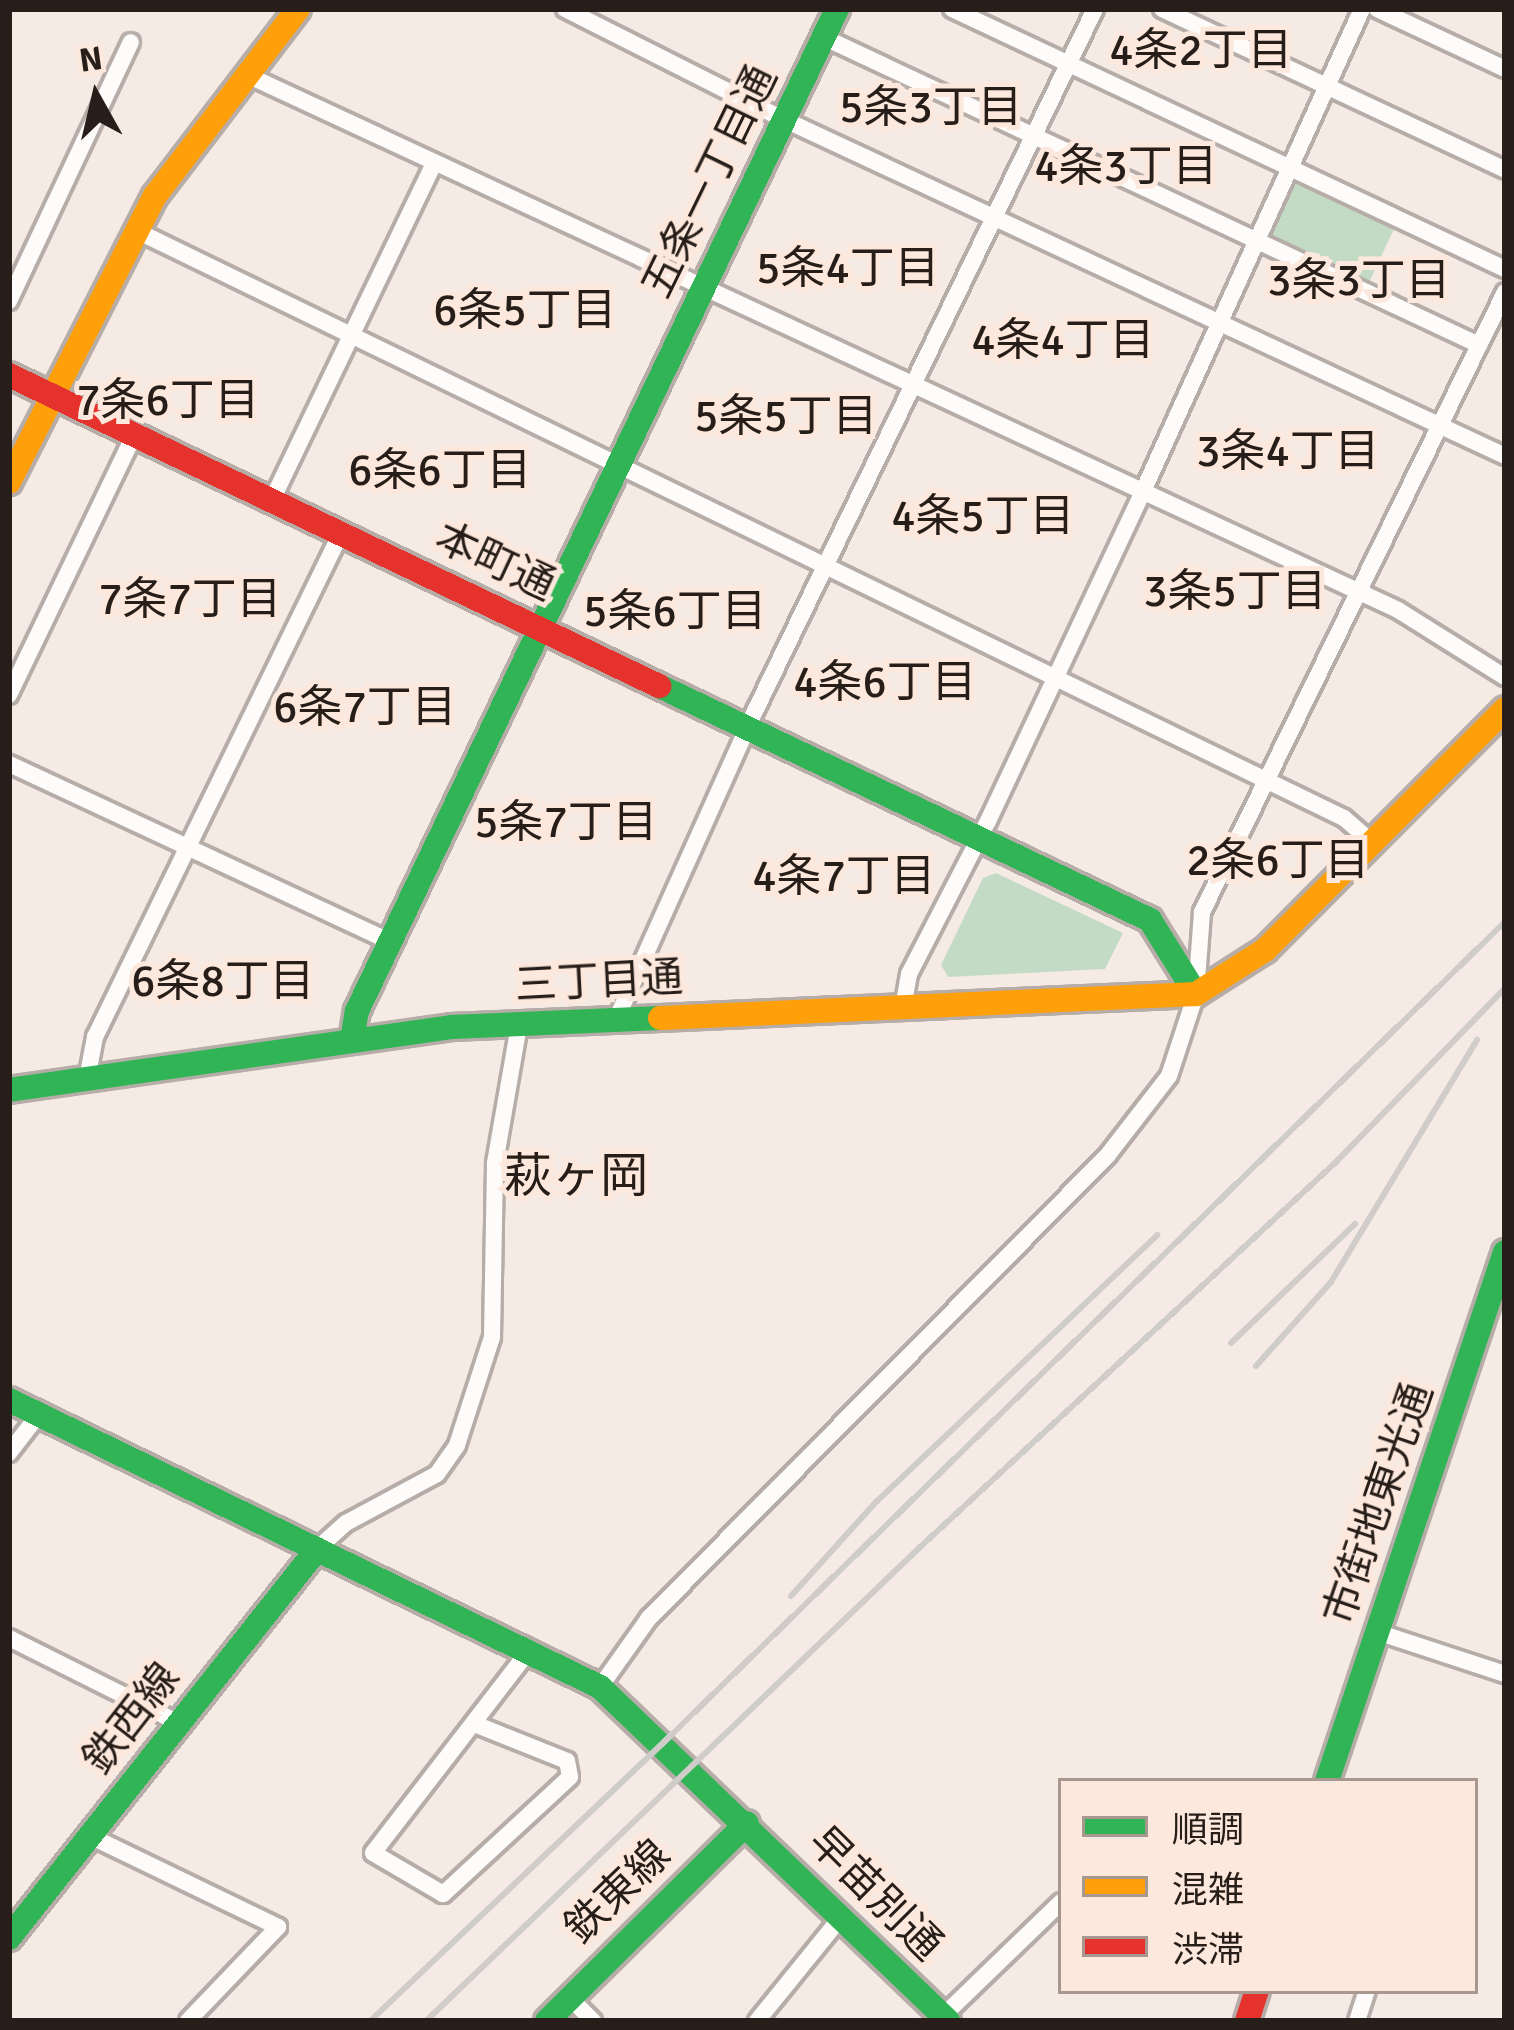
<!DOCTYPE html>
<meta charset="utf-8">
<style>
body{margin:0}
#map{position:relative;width:1514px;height:2030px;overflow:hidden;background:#f6eae4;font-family:Signika,"Noto Sans JP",sans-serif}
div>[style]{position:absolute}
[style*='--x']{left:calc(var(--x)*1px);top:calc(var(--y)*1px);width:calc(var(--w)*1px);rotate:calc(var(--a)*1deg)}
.green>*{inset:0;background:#c3dbc5;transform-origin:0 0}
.roads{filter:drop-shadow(3px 0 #b7ada8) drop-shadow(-3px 0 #b7ada8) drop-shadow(0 3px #b7ada8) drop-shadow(0 -3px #b7ada8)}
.street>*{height:16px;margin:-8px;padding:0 8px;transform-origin:8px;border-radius:8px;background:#fefcfb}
.fast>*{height:24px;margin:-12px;padding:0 12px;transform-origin:12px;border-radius:12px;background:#30b455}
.slow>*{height:24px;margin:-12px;padding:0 12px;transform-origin:12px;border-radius:12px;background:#ff9f0a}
.jam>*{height:24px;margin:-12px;padding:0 12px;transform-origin:12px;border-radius:12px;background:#e5322d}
.rail>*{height:6px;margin:-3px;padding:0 3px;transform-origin:3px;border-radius:3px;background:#cfccca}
span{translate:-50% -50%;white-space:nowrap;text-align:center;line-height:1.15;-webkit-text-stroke:10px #fde8dd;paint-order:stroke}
.street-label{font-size:42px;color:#271e19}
.neighbourhood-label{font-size:45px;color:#271e19}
.quarter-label{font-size:48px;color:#271e19}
.frame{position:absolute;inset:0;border:12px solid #271e19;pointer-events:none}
.legend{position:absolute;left:1058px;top:1778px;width:420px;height:216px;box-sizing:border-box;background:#fde8dd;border:3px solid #a7978f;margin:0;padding:15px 21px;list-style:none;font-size:36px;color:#271e19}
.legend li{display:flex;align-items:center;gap:24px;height:60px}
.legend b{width:60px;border:3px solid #a7978f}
.north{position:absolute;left:36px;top:36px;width:120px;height:120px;-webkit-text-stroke:9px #fde8dd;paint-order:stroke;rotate:352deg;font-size:33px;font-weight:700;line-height:48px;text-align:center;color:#271e19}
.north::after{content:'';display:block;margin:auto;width:42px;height:54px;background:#271e19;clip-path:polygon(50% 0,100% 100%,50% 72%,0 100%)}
</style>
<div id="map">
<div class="green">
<i style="left:1294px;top:183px;width:110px;height:60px;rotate:25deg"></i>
<i style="clip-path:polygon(996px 873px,1123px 933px,1105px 969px,948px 977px,941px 965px,983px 878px)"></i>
</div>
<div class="roads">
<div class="street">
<i style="--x:565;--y:9;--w:244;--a:26.8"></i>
<i style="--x:783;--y:119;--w:797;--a:25.02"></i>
<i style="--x:952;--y:9;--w:611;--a:25.18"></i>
<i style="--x:1162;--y:9;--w:379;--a:25.1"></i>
<i style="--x:1377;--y:9;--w:141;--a:25.1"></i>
<i style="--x:823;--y:37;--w:725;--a:25.15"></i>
<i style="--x:245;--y:74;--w:1271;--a:24.93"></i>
<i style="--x:1398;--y:610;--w:126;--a:32.1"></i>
<i style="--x:137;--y:231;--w:1342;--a:25.94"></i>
<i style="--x:1344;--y:818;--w:38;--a:41"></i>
<i style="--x:9;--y:301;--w:286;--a:-64.8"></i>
<i style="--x:272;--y:500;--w:374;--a:-64.3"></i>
<i style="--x:9;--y:695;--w:288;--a:-64.3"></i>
<i style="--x:9;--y:764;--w:421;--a:25"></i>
<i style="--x:903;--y:1008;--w:35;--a:-80"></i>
<i style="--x:909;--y:974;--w:172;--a:-62.7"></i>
<i style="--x:988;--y:821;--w:367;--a:-64.8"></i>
<i style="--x:1144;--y:489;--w:527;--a:-65.57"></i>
<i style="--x:616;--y:1020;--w:341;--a:-65.8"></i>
<i style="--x:756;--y:709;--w:778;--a:-64.16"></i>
<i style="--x:87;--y:1079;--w:43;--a:-79.2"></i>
<i style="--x:95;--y:1037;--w:561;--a:-63.98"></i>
<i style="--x:9;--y:1453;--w:49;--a:-52.4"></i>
<i style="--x:317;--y:1549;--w:39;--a:-42"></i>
<i style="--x:346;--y:1523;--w:103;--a:-28.3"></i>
<i style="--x:437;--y:1474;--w:35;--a:-55"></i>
<i style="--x:457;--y:1445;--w:114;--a:-72"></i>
<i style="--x:492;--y:1337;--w:174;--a:-89"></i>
<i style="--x:495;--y:1163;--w:140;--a:-80.1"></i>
<i style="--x:1377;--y:1632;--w:135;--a:18.2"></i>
<i style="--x:9;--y:1638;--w:190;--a:26.6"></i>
<i style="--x:600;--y:1687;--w:85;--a:-54.6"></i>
<i style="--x:649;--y:1618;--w:651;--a:-45.25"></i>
<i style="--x:1107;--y:1156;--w:101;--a:-52.2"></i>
<i style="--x:1169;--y:1076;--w:86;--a:-71.8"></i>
<i style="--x:1196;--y:994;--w:82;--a:-85.8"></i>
<i style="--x:1202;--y:912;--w:690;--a:-63.95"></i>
<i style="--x:477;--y:1725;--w:97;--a:21.8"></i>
<i style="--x:567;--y:1761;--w:16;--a:79"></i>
<i style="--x:570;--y:1777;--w:173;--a:137.3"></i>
<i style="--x:443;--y:1894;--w:81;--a:-149.6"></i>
<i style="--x:373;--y:1853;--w:254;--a:-52.4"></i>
<i style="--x:90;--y:1836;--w:209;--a:25.8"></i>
<i style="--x:278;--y:1927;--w:130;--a:133.8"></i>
<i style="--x:569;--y:1997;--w:34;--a:45"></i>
<i style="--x:943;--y:2016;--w:164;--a:-44"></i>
<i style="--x:757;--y:2021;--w:135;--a:-51"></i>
<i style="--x:1357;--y:2021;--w:32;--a:-72"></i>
</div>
<div class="fast">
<i style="--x:659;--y:686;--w:544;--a:25.48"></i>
<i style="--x:1150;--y:920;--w:87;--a:58.1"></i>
<i style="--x:352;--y:1041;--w:30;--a:-81"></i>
<i style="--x:357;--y:1011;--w:1111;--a:-64.4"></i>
<i style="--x:9;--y:1090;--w:447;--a:-8.1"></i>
<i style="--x:452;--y:1027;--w:208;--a:-2.5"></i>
<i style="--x:9;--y:1400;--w:657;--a:25.9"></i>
<i style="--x:600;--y:1687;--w:482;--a:43.8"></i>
<i style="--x:1327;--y:1781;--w:558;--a:-71.4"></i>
<i style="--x:9;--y:1938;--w:496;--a:-51.6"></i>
<i style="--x:547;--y:2021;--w:281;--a:-44.7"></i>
</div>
<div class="slow">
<i style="--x:9;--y:482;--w:321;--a:-63"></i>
<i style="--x:155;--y:196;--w:235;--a:-52.6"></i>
<i style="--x:660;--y:1018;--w:537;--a:-2.56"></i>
<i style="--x:1196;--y:994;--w:82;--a:-32.5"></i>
<i style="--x:1265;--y:950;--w:340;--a:-45.1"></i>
</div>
<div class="jam">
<i style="--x:9;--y:375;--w:721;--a:25.57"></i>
<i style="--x:1247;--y:2021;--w:32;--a:-72"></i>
</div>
</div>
<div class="rail">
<i style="--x:1231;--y:1343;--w:172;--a:-43.8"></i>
<i style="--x:1256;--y:1366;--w:113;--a:-48.2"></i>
<i style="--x:1331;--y:1282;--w:283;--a:-58.9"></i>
<i style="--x:791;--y:1596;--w:127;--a:-47.9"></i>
<i style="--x:876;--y:1502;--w:388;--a:-43.5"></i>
<i style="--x:370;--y:2021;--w:402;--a:-43.5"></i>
<i style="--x:662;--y:1744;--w:1177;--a:-44.28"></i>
<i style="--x:426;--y:2021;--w:680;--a:-43.81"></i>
<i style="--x:917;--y:1550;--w:571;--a:-42.8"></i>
<i style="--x:1336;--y:1162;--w:243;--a:-45.8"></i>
</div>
<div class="street-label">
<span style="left:710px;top:182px;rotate:-64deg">五条一丁目通</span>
<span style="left:495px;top:562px;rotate:25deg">本町通</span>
<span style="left:599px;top:982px;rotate:-3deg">三丁目通</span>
<span style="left:1379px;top:1504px;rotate:-71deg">市街地東光通</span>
<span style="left:132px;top:1719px;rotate:-52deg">鉄西線</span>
<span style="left:618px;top:1892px;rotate:-44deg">鉄東線</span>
<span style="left:875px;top:1894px;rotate:45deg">早苗別通</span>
</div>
<div class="neighbourhood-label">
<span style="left:1201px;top:51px">4条2丁目</span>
<span style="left:931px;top:108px">5条3丁目</span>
<span style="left:1126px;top:167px">4条3丁目</span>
<span style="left:848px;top:269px">5条4丁目</span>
<span style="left:1359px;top:281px">3条3丁目</span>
<span style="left:525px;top:311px">6条5丁目</span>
<span style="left:1063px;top:341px">4条4丁目</span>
<span style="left:168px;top:401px">7条6丁目</span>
<span style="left:786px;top:417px">5条5丁目</span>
<span style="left:1288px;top:452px">3条4丁目</span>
<span style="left:440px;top:471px">6条6丁目</span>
<span style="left:983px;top:517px">4条5丁目</span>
<span style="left:1235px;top:592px">3条5丁目</span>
<span style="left:190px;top:600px">7条7丁目</span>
<span style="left:675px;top:612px">5条6丁目</span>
<span style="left:885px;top:683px">4条6丁目</span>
<span style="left:365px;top:708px">6条7丁目</span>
<span style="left:566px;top:823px">5条7丁目</span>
<span style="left:1278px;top:861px">2条6丁目</span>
<span style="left:844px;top:877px">4条7丁目</span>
<span style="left:223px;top:982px">6条8丁目</span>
</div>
<div class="quarter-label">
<span style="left:576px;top:1177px">萩ヶ岡</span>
</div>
<div class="frame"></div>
<ul class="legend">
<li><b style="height:15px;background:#30b455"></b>順調</li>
<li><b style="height:15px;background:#ff9f0a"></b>混雑</li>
<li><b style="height:15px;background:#e5322d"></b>渋滞</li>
</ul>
<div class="north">N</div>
</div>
